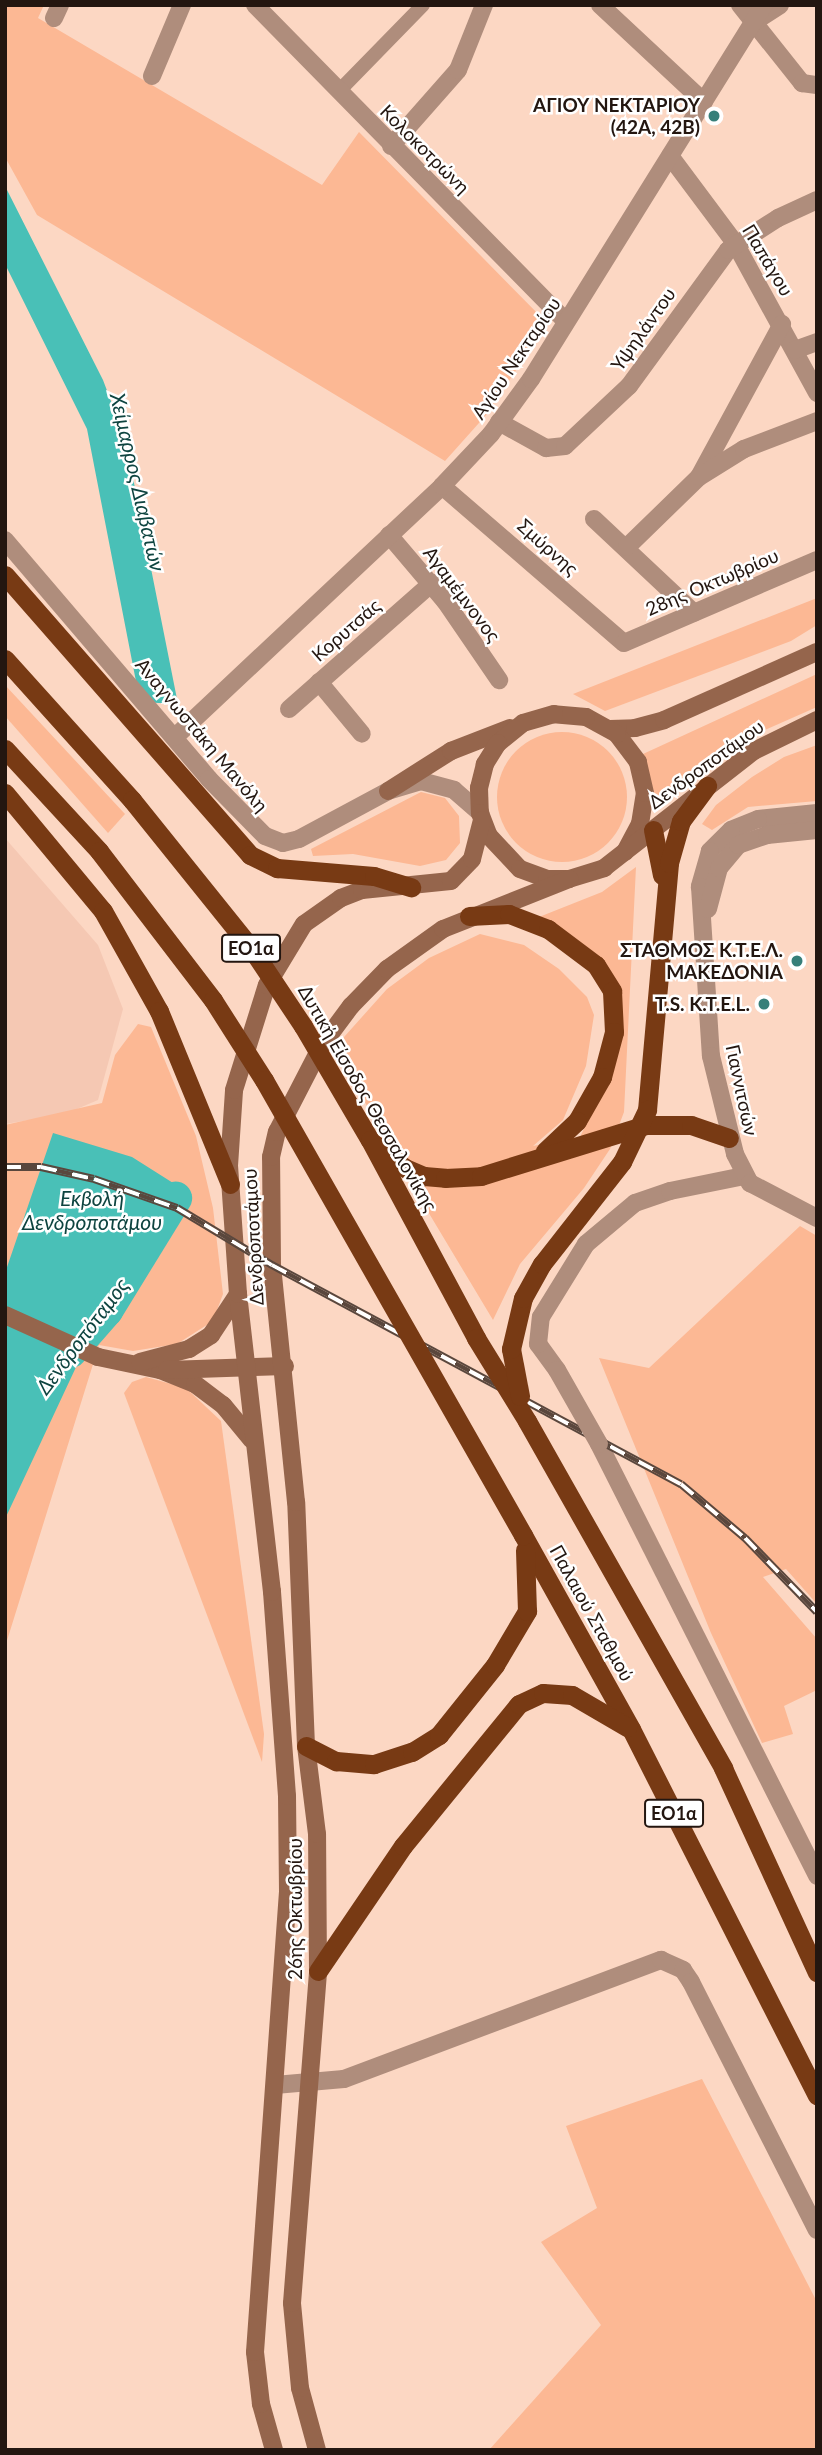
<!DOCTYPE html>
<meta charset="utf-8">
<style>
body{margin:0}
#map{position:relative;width:822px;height:2455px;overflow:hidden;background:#fcd7c3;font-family:Lato,sans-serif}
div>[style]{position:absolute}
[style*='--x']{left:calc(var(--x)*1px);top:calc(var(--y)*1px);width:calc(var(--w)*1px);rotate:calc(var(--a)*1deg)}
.built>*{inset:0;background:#f5c8b3}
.green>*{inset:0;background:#fcb894}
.round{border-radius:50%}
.water>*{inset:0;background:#49c0b7}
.river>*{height:33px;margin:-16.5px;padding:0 16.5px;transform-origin:16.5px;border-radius:16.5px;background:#49c0b7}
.pedestrian>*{height:14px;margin:-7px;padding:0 7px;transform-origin:7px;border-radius:7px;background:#af8d7c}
.minor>*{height:18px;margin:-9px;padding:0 9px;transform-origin:9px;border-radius:9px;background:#af8d7c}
.tertiary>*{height:18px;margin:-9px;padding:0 9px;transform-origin:9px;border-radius:9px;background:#af8d7c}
.secondary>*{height:18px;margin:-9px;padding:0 9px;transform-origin:9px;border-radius:9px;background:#95654c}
.trunk>*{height:19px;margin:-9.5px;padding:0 9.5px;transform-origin:9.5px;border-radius:9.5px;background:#783a14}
.rail>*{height:8px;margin-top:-4px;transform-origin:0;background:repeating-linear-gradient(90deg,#fff 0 16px,#5a473d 0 32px);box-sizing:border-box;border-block:2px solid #5a473d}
.minor-bridge>*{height:18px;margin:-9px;padding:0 9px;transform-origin:9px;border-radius:9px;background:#af8d7c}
.trunk-bridge>*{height:19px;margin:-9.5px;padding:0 9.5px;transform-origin:9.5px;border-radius:9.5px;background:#783a14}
.dots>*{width:19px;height:19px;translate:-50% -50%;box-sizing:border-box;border:4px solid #fff;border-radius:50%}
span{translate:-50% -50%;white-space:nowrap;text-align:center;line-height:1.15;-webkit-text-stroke:5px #fff;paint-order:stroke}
.shield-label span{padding:2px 5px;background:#fff;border:2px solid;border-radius:5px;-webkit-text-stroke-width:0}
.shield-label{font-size:18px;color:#231610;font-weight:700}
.poi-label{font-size:19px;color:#231610;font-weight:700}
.right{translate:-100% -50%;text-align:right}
.street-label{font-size:19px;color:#231610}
.water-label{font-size:21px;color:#0e4440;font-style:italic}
.frame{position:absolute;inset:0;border:7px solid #231610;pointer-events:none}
</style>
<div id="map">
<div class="built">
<i style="clip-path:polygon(5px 838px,98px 945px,123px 1009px,98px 1100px,65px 1114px,5px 1124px)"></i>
</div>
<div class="green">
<i style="clip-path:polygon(5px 5px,44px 5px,38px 18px,322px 185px,359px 132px,547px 323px,487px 414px,445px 461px,37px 215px,5px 157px)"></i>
<i style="clip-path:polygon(817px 598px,817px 625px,791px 641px,605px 711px,573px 694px)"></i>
<i style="clip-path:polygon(817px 674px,817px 707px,719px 750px,657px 803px,643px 754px)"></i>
<i style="clip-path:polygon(5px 685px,125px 814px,108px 833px,5px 716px)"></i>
<i class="round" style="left:497px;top:732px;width:130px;height:130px"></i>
<i style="clip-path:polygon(817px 745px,817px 801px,748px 807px,712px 830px,702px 824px,716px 805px,752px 777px,784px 757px)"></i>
<i style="clip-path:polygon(421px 792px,445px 798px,459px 816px,460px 843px,446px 860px,420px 866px,353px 854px,313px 856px,311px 849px)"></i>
<i style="clip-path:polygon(636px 867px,624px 1112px,610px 1149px,584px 1188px,520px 1264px,493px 1320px,382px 1135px,336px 1046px,387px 989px,429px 958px,480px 934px,524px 945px,559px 969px,587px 997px,594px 1015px,586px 1066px,563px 1120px,533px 1146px,580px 1137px,610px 1075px,622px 1004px,539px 917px,602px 892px)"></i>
<i style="clip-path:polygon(138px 1024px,151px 1027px,196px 1136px,213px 1208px,223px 1294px,213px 1321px,177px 1344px,133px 1351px,99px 1345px,5px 1647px,5px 1125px,102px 1103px,115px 1055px)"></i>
<i style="clip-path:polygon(800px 1226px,817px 1236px,817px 1604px,786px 1569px,763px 1577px,817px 1639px,817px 1690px,784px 1706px,793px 1734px,762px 1743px,711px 1633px,599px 1358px,649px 1368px)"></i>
<i style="clip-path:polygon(146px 1377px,186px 1388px,221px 1421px,264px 1734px,262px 1762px,124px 1393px,132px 1382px)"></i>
<i style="clip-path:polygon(702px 2079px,817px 2302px,817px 2450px,489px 2450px,601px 2325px,541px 2242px,597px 2208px,566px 2126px)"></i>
</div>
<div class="water">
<i style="clip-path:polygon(5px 186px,103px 380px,125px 438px,178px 704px,140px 702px,87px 429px,5px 264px)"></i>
<i style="clip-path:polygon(53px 1133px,132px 1157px,181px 1188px,113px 1288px,5px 1519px,5px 1273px)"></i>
</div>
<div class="river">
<i style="--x:70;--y:1351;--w:55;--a:-48.7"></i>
<i style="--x:106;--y:1310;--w:132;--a:-58.4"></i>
</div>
<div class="pedestrian">
<i style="--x:339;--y:91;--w:120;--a:-45.7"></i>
</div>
<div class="minor">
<i style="--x:255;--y:5;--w:443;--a:45.5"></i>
<i style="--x:600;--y:5;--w:142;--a:43"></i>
<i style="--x:740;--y:5;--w:100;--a:51.5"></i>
<i style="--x:802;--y:83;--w:15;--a:8"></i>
<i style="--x:54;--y:18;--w:14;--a:-65"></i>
<i style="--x:754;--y:22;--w:31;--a:-33"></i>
<i style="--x:152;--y:76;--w:77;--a:-67.1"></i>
<i style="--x:391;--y:146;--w:101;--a:-48.6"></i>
<i style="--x:458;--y:70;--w:70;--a:-68.2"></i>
<i style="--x:670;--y:156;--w:109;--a:53.2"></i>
<i style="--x:735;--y:243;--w:171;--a:61.3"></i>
<i style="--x:795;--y:350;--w:23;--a:-20"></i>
<i style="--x:499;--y:422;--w:54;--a:29"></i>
<i style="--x:546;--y:448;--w:19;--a:-6"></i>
<i style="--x:565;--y:446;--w:88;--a:-43.2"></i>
<i style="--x:629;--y:386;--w:168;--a:-53.9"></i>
<i style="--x:728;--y:250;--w:59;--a:-32.6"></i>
<i style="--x:778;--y:218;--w:43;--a:-24.8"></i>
<i style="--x:700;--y:475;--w:172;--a:-61.5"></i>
<i style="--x:442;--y:486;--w:240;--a:40.8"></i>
<i style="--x:624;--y:643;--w:210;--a:-23.3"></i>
<i style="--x:594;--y:519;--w:137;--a:43.2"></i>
<i style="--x:389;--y:535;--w:87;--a:49.7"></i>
<i style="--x:445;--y:601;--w:96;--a:55.6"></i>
<i style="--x:627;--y:547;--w:100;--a:-44.2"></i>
<i style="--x:699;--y:477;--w:53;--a:-31.9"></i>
<i style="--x:744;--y:449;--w:78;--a:-21"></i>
<i style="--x:319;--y:682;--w:67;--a:50.4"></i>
<i style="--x:289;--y:709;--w:191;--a:-41.4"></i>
<i style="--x:557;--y:1370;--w:32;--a:-126"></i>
<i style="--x:538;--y:1344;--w:27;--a:-84"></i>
<i style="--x:541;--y:1317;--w:86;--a:-58.3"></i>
<i style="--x:586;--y:1244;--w:64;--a:-39.9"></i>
<i style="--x:635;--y:1203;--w:37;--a:-19"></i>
<i style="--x:670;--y:1191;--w:76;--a:-11.5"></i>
<i style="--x:599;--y:1444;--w:484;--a:63.2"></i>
<i style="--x:275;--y:2085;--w:69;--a:-5"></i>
<i style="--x:344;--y:2079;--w:339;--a:-20.6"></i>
<i style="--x:661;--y:1960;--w:24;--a:24"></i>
<i style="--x:683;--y:1970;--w:14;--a:56"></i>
<i style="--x:691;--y:1982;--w:278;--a:63.1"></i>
</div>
<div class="tertiary">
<i style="--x:5;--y:540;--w:314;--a:49.5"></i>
<i style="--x:209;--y:779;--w:80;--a:45.5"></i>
<i style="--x:265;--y:836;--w:19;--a:21"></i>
<i style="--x:283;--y:843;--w:16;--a:-14"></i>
<i style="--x:299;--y:839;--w:101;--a:-28.3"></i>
<i style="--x:388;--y:791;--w:34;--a:-17"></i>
<i style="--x:421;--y:781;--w:34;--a:15"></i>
<i style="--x:454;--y:790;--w:35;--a:41"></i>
<i style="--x:175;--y:737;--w:366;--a:-43.2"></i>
<i style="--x:442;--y:486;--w:71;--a:-46.7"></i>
<i style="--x:491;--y:434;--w:68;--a:-54"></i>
<i style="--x:531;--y:379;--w:441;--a:-58.1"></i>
<i style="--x:817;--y:813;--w:59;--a:174.2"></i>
<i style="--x:758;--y:819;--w:29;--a:158"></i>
<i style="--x:731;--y:830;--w:30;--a:135"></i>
<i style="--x:710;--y:851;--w:37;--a:106"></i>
<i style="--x:700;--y:887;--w:169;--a:86.3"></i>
<i style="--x:711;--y:1056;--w:101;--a:76.2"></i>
<i style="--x:735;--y:1154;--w:33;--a:63"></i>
<i style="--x:750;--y:1183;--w:76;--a:27.6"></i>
<i style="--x:708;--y:909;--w:42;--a:-75"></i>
<i style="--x:719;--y:868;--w:30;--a:-50"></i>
<i style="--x:738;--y:845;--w:31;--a:-19"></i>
<i style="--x:767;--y:835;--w:50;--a:-5.7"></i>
</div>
<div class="secondary">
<i style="--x:610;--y:729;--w:25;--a:-2"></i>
<i style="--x:635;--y:728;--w:30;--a:-15"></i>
<i style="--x:664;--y:720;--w:167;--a:-24"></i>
<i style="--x:388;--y:791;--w:75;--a:-32.4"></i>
<i style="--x:451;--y:751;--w:63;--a:-21.3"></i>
<i style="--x:625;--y:852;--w:32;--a:-62"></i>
<i style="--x:640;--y:824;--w:31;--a:-81"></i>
<i style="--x:645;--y:793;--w:32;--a:-103"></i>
<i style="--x:638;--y:762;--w:35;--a:-127"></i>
<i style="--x:617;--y:734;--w:35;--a:-151"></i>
<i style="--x:586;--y:717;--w:32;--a:-175"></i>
<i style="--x:554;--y:714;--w:32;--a:164"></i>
<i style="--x:523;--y:723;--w:32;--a:141"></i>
<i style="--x:498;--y:743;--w:25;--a:122"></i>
<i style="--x:485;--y:764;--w:25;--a:104"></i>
<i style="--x:479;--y:788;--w:25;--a:88"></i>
<i style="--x:480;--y:813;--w:25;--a:69"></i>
<i style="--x:489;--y:836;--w:45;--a:46.8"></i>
<i style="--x:520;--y:869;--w:29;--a:20"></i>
<i style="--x:547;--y:879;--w:22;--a:0"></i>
<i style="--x:569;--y:879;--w:37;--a:-17"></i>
<i style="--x:604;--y:868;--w:190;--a:-38"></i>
<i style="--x:754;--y:751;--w:70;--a:-26.2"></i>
<i style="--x:5;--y:1315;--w:102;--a:24.3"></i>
<i style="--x:98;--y:1357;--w:63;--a:11.8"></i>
<i style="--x:160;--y:1370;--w:38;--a:22"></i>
<i style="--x:195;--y:1384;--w:35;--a:37"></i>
<i style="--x:223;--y:1405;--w:45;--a:50.4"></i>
<i style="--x:140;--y:1362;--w:51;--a:-14.9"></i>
<i style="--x:189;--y:1349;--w:26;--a:-32"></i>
<i style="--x:211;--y:1335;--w:49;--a:-56.6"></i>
<i style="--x:167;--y:1370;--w:118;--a:-1.9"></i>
<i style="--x:274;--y:2450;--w:48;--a:-105.8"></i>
<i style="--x:261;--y:2404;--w:52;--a:-96.6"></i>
<i style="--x:255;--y:2352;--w:462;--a:-85.9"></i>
<i style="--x:288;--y:1891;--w:95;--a:-90.6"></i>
<i style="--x:287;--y:1796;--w:205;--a:-94.2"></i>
<i style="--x:272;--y:1592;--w:300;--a:-96.5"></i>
<i style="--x:238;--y:1294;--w:128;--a:-94"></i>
<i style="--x:229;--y:1166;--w:76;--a:-86.2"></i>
<i style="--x:234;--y:1090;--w:110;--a:-72.6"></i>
<i style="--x:267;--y:985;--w:71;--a:-58.8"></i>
<i style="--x:304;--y:924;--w:45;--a:-35.1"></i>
<i style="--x:341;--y:898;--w:22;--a:-21"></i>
<i style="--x:362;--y:890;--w:89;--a:-5.8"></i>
<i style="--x:451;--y:881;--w:30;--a:-46"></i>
<i style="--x:472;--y:859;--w:40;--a:-75.6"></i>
<i style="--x:317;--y:2450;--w:64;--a:-105.3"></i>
<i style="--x:300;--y:2388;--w:85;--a:-95.4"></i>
<i style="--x:292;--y:2303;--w:333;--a:-85.5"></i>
<i style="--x:318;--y:1971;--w:137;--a:-90.4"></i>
<i style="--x:317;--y:1834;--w:89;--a:-97.1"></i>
<i style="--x:306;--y:1746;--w:244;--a:-92.3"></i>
<i style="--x:296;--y:1502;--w:238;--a:-95.8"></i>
<i style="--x:272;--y:1265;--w:108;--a:-90.5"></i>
<i style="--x:271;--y:1157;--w:26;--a:-77"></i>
<i style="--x:277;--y:1132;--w:98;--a:-62.7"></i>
<i style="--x:322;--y:1045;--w:49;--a:-53.4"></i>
<i style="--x:351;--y:1006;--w:52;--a:-45.8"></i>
<i style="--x:387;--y:969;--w:69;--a:-35.5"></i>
<i style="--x:443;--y:929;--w:136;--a:-21.6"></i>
</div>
<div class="trunk">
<i style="--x:5;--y:575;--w:372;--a:48.8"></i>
<i style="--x:250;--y:855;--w:30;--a:26"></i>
<i style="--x:277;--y:868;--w:97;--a:4.7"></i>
<i style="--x:374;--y:876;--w:39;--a:17"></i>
<i style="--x:5;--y:659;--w:190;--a:48"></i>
<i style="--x:5;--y:749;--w:139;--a:47.3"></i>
<i style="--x:5;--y:793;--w:153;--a:50.3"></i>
<i style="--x:103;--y:911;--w:115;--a:60.8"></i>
<i style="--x:159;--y:1011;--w:187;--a:67.7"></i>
<i style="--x:653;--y:830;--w:46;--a:78.7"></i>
<i style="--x:469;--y:916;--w:40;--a:-2.9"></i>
<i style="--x:509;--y:914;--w:42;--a:21"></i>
<i style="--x:548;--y:929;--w:60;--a:36.9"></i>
<i style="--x:596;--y:965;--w:31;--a:58"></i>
<i style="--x:612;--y:991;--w:41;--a:87.2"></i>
<i style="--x:614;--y:1032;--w:47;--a:104.9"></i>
<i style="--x:602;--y:1077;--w:51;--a:119.6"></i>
<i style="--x:577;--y:1121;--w:44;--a:136.8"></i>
<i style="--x:647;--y:1110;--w:248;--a:-84.9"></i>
<i style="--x:669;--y:863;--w:44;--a:-74.1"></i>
<i style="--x:681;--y:821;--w:44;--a:-53.4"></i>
<i style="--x:373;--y:1143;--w:41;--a:38"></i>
<i style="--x:405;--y:1168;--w:21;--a:23"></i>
<i style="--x:424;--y:1176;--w:21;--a:5"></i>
<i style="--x:445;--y:1178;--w:36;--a:-3"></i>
<i style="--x:481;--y:1176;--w:173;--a:-17.2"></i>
<i style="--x:646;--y:1125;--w:45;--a:0"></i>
<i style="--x:691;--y:1125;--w:40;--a:18.9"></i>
<i style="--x:527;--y:1421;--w:399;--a:60.5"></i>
<i style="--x:723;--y:1768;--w:225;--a:65.3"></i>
<i style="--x:523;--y:1535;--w:222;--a:60.9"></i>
<i style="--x:631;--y:1729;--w:411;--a:63.1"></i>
<i style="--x:306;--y:1746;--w:34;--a:27"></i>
<i style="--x:336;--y:1761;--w:38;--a:5"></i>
<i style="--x:374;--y:1764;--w:40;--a:-18"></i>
<i style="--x:412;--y:1752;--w:32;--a:-32"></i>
<i style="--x:439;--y:1735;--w:90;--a:-51.3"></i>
<i style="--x:495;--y:1665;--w:63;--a:-59.3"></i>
<i style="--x:527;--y:1611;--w:61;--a:-91.9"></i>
<i style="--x:318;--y:1971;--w:151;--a:-55.8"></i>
<i style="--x:403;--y:1846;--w:183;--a:-50.8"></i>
<i style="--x:519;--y:1704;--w:26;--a:-25"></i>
<i style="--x:543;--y:1693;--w:29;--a:4"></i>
<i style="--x:572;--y:1695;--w:64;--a:30.2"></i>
</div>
<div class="rail">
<i style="--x:5;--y:1167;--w:36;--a:0"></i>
<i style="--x:41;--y:1167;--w:54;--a:12.8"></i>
<i style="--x:94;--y:1179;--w:88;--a:19.3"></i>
<i style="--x:177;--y:1208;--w:111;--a:31"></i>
<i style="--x:272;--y:1265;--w:464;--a:28.2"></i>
<i style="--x:681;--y:1484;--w:84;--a:40.2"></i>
<i style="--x:745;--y:1538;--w:103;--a:45.8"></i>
</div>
<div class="minor-bridge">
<i style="--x:557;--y:1370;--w:85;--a:60.4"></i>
</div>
<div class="trunk-bridge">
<i style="--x:132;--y:800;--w:190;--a:51.2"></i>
<i style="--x:251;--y:948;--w:94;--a:56.3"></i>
<i style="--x:303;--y:1026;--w:132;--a:59.6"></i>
<i style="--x:370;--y:1140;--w:225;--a:61.8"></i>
<i style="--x:476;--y:1338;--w:97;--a:58.4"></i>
<i style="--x:99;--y:851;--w:188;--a:52.6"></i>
<i style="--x:213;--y:1000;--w:95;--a:57.5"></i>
<i style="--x:264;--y:1080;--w:524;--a:60.35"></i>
<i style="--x:520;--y:1396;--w:48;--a:-100.8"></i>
<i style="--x:511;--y:1349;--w:52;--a:-76.8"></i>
<i style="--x:523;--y:1298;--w:39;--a:-61"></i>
<i style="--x:542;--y:1264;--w:130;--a:-51.9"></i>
<i style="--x:622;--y:1162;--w:58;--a:-64.3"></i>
</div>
<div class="dots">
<i style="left:714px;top:116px;background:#377f79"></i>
<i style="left:797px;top:961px;background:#377f79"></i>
<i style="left:764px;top:1004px;background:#377f79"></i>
</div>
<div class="shield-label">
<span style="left:251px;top:948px">ΕΟ1α</span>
<span style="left:674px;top:1813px">ΕΟ1α</span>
</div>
<div class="poi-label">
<span class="right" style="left:700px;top:116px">ΑΓΙΟΥ ΝΕΚΤΑΡΙΟΥ<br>(42Α, 42Β)</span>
<span class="right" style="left:783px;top:961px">ΣΤΑΘΜΟΣ Κ.Τ.Ε.Λ.<br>ΜΑΚΕΔΟΝΙΑ</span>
<span class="right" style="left:750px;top:1004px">T.S. K.T.E.L.</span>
</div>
<div class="street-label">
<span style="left:425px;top:149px;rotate:45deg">Κολοκοτρώνη</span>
<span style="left:768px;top:260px;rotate:59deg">Παπάγου</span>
<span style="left:643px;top:329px;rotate:-55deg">Υψηλάντου</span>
<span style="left:516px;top:358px;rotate:-56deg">Αγίου Νεκταρίου</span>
<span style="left:548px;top:547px;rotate:42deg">Σμύρνης</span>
<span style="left:712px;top:582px;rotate:-23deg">28ης Οκτωβρίου</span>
<span style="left:462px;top:594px;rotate:53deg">Αγαμέμνονος</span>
<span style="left:346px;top:630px;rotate:-41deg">Κορυτσάς</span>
<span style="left:202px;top:735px;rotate:50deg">Αναγνωστάκη Μανόλη</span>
<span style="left:706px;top:764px;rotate:-36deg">Δενδροποτάμου</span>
<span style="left:742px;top:1090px;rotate:78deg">Γιαννιτσών</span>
<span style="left:368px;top:1098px;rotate:60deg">Δυτική Είσοδος Θεσσαλονίκης</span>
<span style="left:253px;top:1237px;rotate:-93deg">Δενδροποτάμου</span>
<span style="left:592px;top:1613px;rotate:61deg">Παλαιού Σταθμού</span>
<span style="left:295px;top:1909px;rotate:-90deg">26ης Οκτωβρίου</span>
</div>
<div class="water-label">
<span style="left:138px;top:482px;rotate:77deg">Χείμαρρος Διαβατών</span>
<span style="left:92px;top:1210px">Εκβολή<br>Δενδροποτάμου</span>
<span style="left:82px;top:1336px;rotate:-53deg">Δενδροπόταμος</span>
</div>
<div class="frame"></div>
</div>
